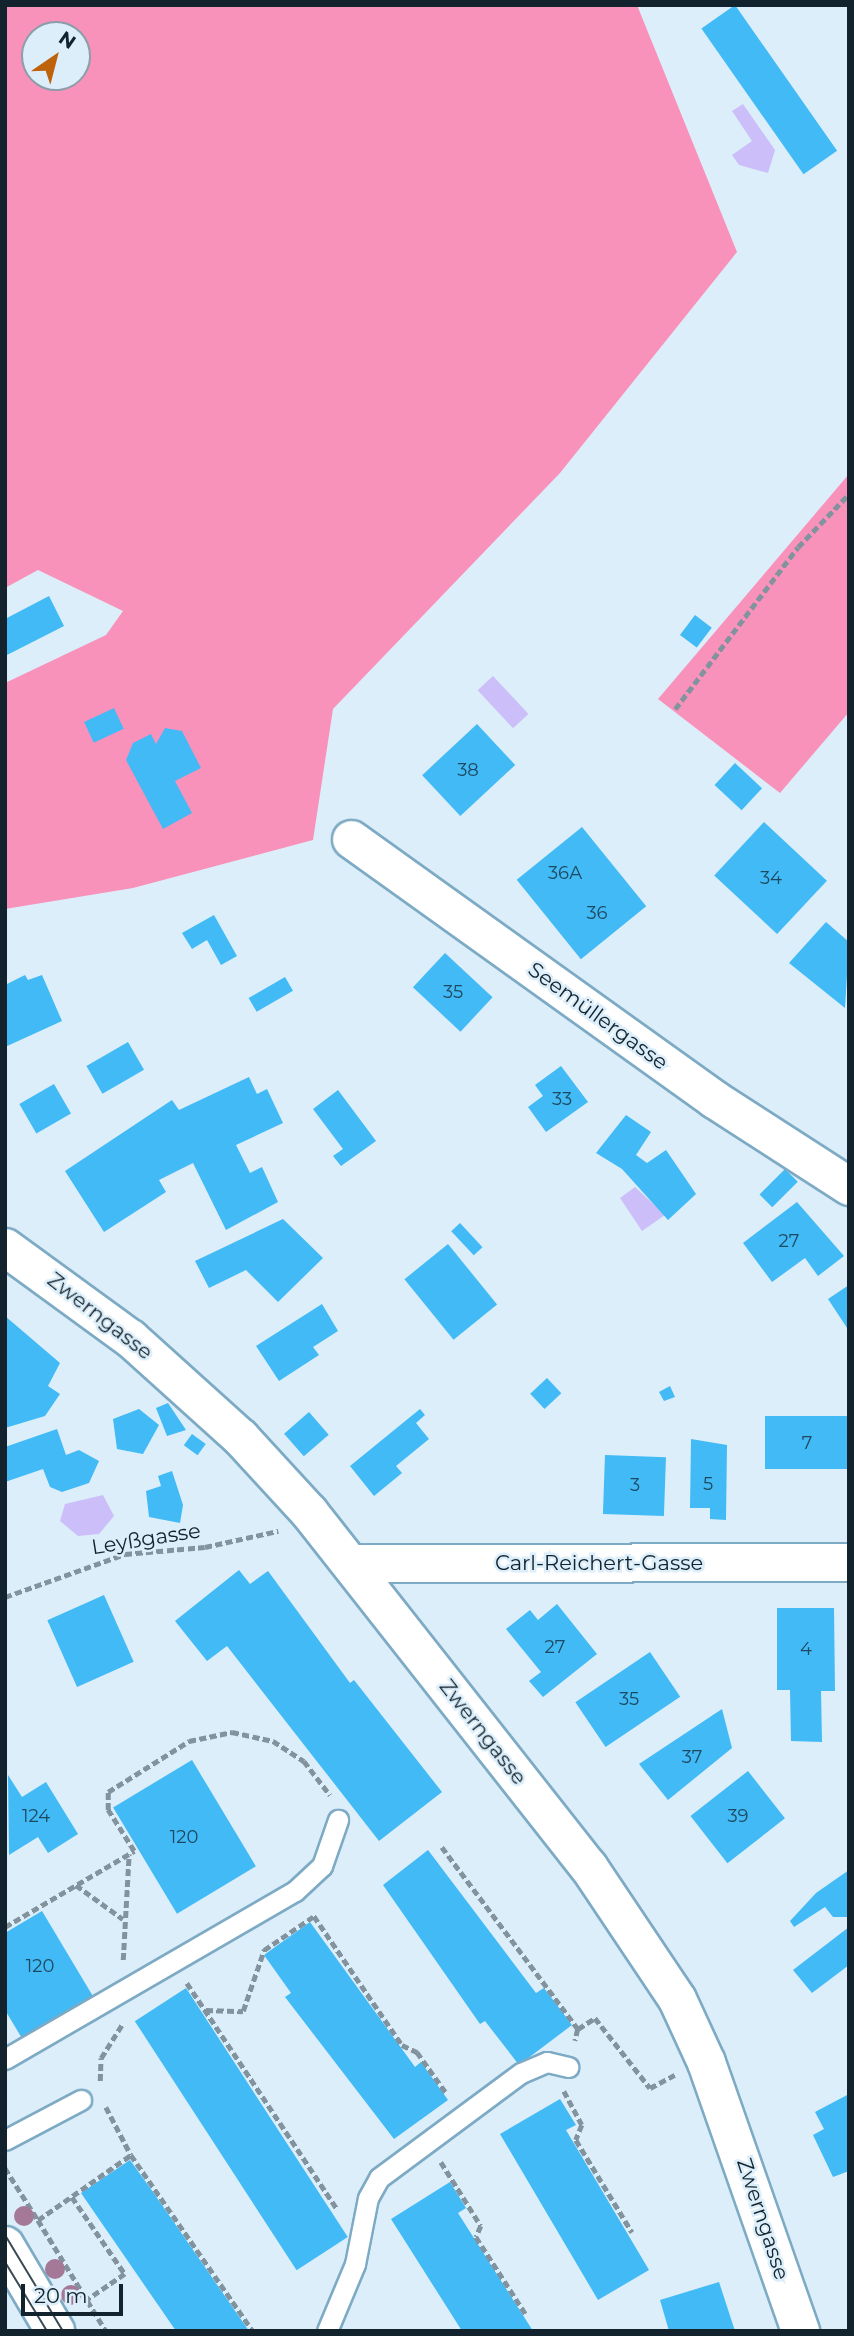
<!DOCTYPE html>
<meta charset="utf-8">
<style>
body{margin:0}
#map{position:relative;width:854px;height:2336px;overflow:hidden;background:#dceef9;font-family:Montserrat,sans-serif}
div>[style]{position:absolute}
[style*='--x']{left:calc(var(--x)*1px);top:calc(var(--y)*1px);width:calc(var(--w)*1px);rotate:calc(var(--a)*1deg)}
.green>*{inset:0;background:#f992bb}
.water>*{inset:0;background:#ccbff9;transform-origin:0 0}
.building>*{inset:0;background:#41baf6;transform-origin:0 0}
.path>*{height:4.5px;margin-top:-2.25px;transform-origin:0;background:repeating-linear-gradient(90deg,#82939e 0 7px,transparent 0 10.5px)}
.roads{filter:drop-shadow(2px 0 #7daac4) drop-shadow(-2px 0 #7daac4) drop-shadow(0 2px #7daac4) drop-shadow(0 -2px #7daac4)}
.service>*{height:19px;margin:-9.5px;padding:0 9.5px;transform-origin:9.5px;border-radius:9.5px;background:#fff}
.minor>*{height:37px;margin:-18.5px;padding:0 18.5px;transform-origin:18.5px;border-radius:18.5px;background:#fff}
.secondary>*{height:38px;margin:-19px;padding:0 19px;transform-origin:19px;border-radius:19px;background:#fff}
.tram>*{height:2px;margin:-1px;padding:0 1px;transform-origin:1px;border-radius:1px;background:#394a55}
.trees>*{width:20px;height:20px;margin:-10px;border-radius:50%;background:#a37997}
span{translate:-50% -50%;white-space:nowrap;text-align:center;line-height:1.15;-webkit-text-stroke:5px #dceef9;paint-order:stroke}
.number-label{font-size:18px;color:#1e4960}
.number-label span{-webkit-text-stroke-width:0}
.street-label{font-size:21px;color:#12232e}
.frame{position:absolute;inset:0;border:7px solid #12232e;pointer-events:none}
.north{position:absolute;left:21px;top:21px;width:70px;height:70px;box-sizing:border-box;background:#dceef9;border:2px solid #8b9da8;border-radius:50%;rotate:35deg;font-size:19px;font-weight:700;line-height:28px;text-align:center;color:#12232e}
.north::after{content:'';display:block;margin:auto;width:24px;height:32px;background:#be630c;clip-path:polygon(50% 0,100% 100%,50% 72%,0 100%)}
.scale{position:absolute;left:21px;top:2284px;width:102px;height:32px;box-sizing:border-box;border:4px solid #12232e;border-top:0;padding-left:9px;font-size:21px;line-height:24px;white-space:nowrap;color:#12232e;-webkit-text-stroke:5px #dceef9;paint-order:stroke}
</style>
<div id="map">
<div class="green">
<i style="clip-path:polygon(evenodd,5px 5px,637px 5px,737px 252px,560px 473px,333px 709px,313px 840px,133px 888px,5px 909px,5px 683px,106px 635px,123px 611px,38px 570px,5px 588px,5px 5px,35px 35px,77px 35px,77px 77px,35px 77px,35px 35px)"></i>
<i style="clip-path:polygon(849px 474px,849px 712px,780px 793px,658px 699px)"></i>
</div>
<div class="water">
<i style="clip-path:polygon(743px 104px,775px 150px,768px 173px,739px 165px,732px 155px,752px 141px,732px 111px)"></i>
<i style="left:493px;top:676px;width:52px;height:21px;rotate:47deg"></i>
<i style="clip-path:polygon(635px 1187px,665px 1215px,642px 1231px,620px 1198px)"></i>
<i style="clip-path:polygon(103px 1495px,114px 1516px,99px 1534px,78px 1536px,60px 1521px,65px 1504px)"></i>
</div>
<div class="building">
<i style="left:735px;top:5px;width:178px;height:41px;rotate:55deg"></i>
<i style="clip-path:polygon(49px 596px,64px 626px,5px 656px,5px 619px)"></i>
<i style="left:695px;top:615px;width:21px;height:25px;rotate:37deg"></i>
<i style="left:114px;top:708px;width:23px;height:33px;rotate:65deg"></i>
<i style="left:477px;top:724px;width:56px;height:75px;rotate:47deg"></i>
<i style="clip-path:polygon(165px 728px,182px 731px,201px 768px,175px 781px,192px 813px,163px 829px,126px 760px,133px 743px,151px 734px,156px 744px)"></i>
<i style="left:735px;top:763px;width:37px;height:30px;rotate:43deg"></i>
<i style="left:764px;top:822px;width:86px;height:73px;rotate:43deg"></i>
<i style="left:582px;top:827px;width:102px;height:84px;rotate:51deg"></i>
<i style="clip-path:polygon(214px 915px,237px 956px,221px 965px,207px 940px,192px 949px,182px 933px)"></i>
<i style="clip-path:polygon(826px 922px,849px 942px,845px 1008px,789px 963px)"></i>
<i style="left:445px;top:953px;width:65px;height:47px;rotate:43deg"></i>
<i style="clip-path:polygon(25px 975px,28px 980px,42px 975px,62px 1021px,5px 1047px,5px 985px)"></i>
<i style="left:285px;top:977px;width:16px;height:42px;rotate:60deg"></i>
<i style="left:128px;top:1042px;width:32px;height:48px;rotate:60deg"></i>
<i style="clip-path:polygon(561px 1066px,588px 1102px,546px 1132px,528px 1107px,543px 1096px,535px 1085px)"></i>
<i style="clip-path:polygon(249px 1077px,257px 1094px,267px 1089px,283px 1123px,236px 1145px,250px 1173px,262px 1167px,278px 1202px,226px 1230px,193px 1163px,159px 1180px,166px 1192px,104px 1232px,65px 1171px,172px 1100px,179px 1110px)"></i>
<i style="left:54px;top:1084px;width:34px;height:40px;rotate:60deg"></i>
<i style="clip-path:polygon(338px 1090px,376px 1141px,341px 1166px,333px 1156px,343px 1149px,313px 1109px)"></i>
<i style="clip-path:polygon(626px 1115px,651px 1132px,636px 1155px,647px 1163px,666px 1150px,696px 1194px,668px 1220px,622px 1169px,596px 1153px)"></i>
<i style="left:785px;top:1169px;width:18px;height:36px;rotate:45deg"></i>
<i style="clip-path:polygon(797px 1202px,844px 1256px,818px 1276px,805px 1258px,772px 1282px,743px 1243px)"></i>
<i style="clip-path:polygon(283px 1219px,323px 1258px,278px 1302px,246px 1270px,209px 1288px,195px 1261px)"></i>
<i style="left:460px;top:1223px;width:33px;height:12px;rotate:47deg"></i>
<i style="left:448px;top:1244px;width:78px;height:56px;rotate:51deg"></i>
<i style="clip-path:polygon(849px 1285px,849px 1331px,828px 1299px)"></i>
<i style="clip-path:polygon(322px 1304px,338px 1331px,313px 1347px,319px 1355px,279px 1381px,256px 1346px)"></i>
<i style="clip-path:polygon(5px 1316px,60px 1363px,48px 1386px,60px 1394px,45px 1416px,5px 1428px)"></i>
<i style="left:547px;top:1378px;width:21px;height:23px;rotate:47deg"></i>
<i style="clip-path:polygon(670px 1386px,675px 1397px,664px 1401px,659px 1392px)"></i>
<i style="clip-path:polygon(168px 1403px,186px 1430px,167px 1436px,156px 1408px)"></i>
<i style="clip-path:polygon(139px 1409px,159px 1425px,143px 1454px,117px 1449px,113px 1419px)"></i>
<i style="clip-path:polygon(420px 1409px,425px 1415px,416px 1423px,429px 1439px,396px 1466px,402px 1473px,374px 1496px,350px 1466px)"></i>
<i style="left:309px;top:1412px;width:30px;height:33px;rotate:49deg"></i>
<i style="left:765px;top:1416px;width:84px;height:53px"></i>
<i style="clip-path:polygon(57px 1429px,66px 1455px,79px 1450px,99px 1461px,89px 1483px,62px 1492px,50px 1487px,43px 1469px,5px 1482px,5px 1447px)"></i>
<i style="left:192px;top:1434px;width:17px;height:14px;rotate:36deg"></i>
<i style="clip-path:polygon(691px 1439px,727px 1445px,726px 1520px,710px 1519px,710px 1508px,690px 1508px)"></i>
<i style="left:605px;top:1455px;width:61px;height:59px;rotate:2deg"></i>
<i style="clip-path:polygon(172px 1471px,183px 1505px,180px 1523px,149px 1517px,146px 1491px,161px 1486px,158px 1476px)"></i>
<i style="clip-path:polygon(239px 1570px,250px 1584px,268px 1571px,350px 1683px,354px 1680px,442px 1792px,379px 1841px,227px 1646px,207px 1661px,175px 1621px)"></i>
<i style="left:104px;top:1595px;width:73px;height:62px;rotate:66deg"></i>
<i style="clip-path:polygon(557px 1604px,597px 1654px,543px 1697px,529px 1681px,541px 1672px,506px 1629px,530px 1610px,538px 1620px)"></i>
<i style="clip-path:polygon(777px 1608px,834px 1608px,835px 1691px,821px 1691px,822px 1742px,791px 1741px,790px 1690px,777px 1690px)"></i>
<i style="left:650px;top:1652px;width:54px;height:90px;rotate:56deg"></i>
<i style="clip-path:polygon(722px 1709px,732px 1748px,668px 1800px,639px 1764px)"></i>
<i style="left:192px;top:1760px;width:124px;height:92px;rotate:59deg"></i>
<i style="left:748px;top:1771px;width:60px;height:73px;rotate:52deg"></i>
<i style="clip-path:polygon(8px 1775px,22px 1797px,46px 1782px,78px 1834px,48px 1853px,38px 1837px,9px 1855px)"></i>
<i style="clip-path:polygon(428px 1850px,536px 1993px,544px 1988px,572px 2025px,519px 2065px,485px 2021px,480px 2024px,383px 1885px)"></i>
<i style="clip-path:polygon(849px 1870px,849px 1917px,833px 1917px,825px 1907px,794px 1927px,790px 1921px,816px 1893px)"></i>
<i style="clip-path:polygon(42px 1911px,94px 1998px,23px 2040px,5px 2010px,5px 1933px)"></i>
<i style="clip-path:polygon(310px 1922px,415px 2067px,421px 2062px,448px 2100px,394px 2139px,285px 1997px,291px 1993px,264px 1955px)"></i>
<i style="clip-path:polygon(849px 1927px,849px 1965px,812px 1993px,793px 1970px)"></i>
<i style="left:186px;top:1988px;width:297px;height:61px;rotate:57deg"></i>
<i style="clip-path:polygon(849px 2094px,849px 2171px,833px 2177px,813px 2135px,824px 2129px,815px 2112px)"></i>
<i style="clip-path:polygon(560px 2099px,576px 2125px,566px 2130px,649px 2270px,598px 2300px,500px 2134px)"></i>
<i style="clip-path:polygon(130px 2160px,153px 2192px,249px 2331px,176px 2331px,81px 2193px)"></i>
<i style="clip-path:polygon(450px 2182px,466px 2208px,458px 2213px,533px 2331px,462px 2331px,391px 2219px)"></i>
<i style="clip-path:polygon(719px 2282px,735px 2331px,669px 2331px,660px 2300px)"></i>
</div>
<div class="path">
<i style="--x:675;--y:709;--w:203;--a:-52.8"></i>
<i style="--x:798;--y:547;--w:74;--a:-46.1"></i>
<i style="--x:5;--y:1597;--w:127;--a:-19.7"></i>
<i style="--x:125;--y:1554;--w:80;--a:-5"></i>
<i style="--x:205;--y:1547;--w:75;--a:-12.4"></i>
<i style="--x:442;--y:1847;--w:227;--a:53.2"></i>
<i style="--x:578;--y:2029;--w:12;--a:104"></i>
<i style="--x:76;--y:1885;--w:58;--a:35.9"></i>
<i style="--x:5;--y:1927;--w:150;--a:-30.5"></i>
<i style="--x:134;--y:1851;--w:49;--a:-122.4"></i>
<i style="--x:108;--y:1810;--w:18;--a:-90"></i>
<i style="--x:108;--y:1792;--w:96;--a:-32.2"></i>
<i style="--x:189;--y:1741;--w:44;--a:-11.8"></i>
<i style="--x:232;--y:1732;--w:42;--a:12.4"></i>
<i style="--x:273;--y:1741;--w:37;--a:33"></i>
<i style="--x:304;--y:1761;--w:43;--a:52.6"></i>
<i style="--x:123;--y:1960;--w:106;--a:-86.8"></i>
<i style="--x:187;--y:1983;--w:271;--a:56.4"></i>
<i style="--x:206;--y:2010;--w:37;--a:2"></i>
<i style="--x:243;--y:2011;--w:65;--a:-71"></i>
<i style="--x:264;--y:1950;--w:60;--a:-34.2"></i>
<i style="--x:314;--y:1916;--w:156;--a:55.7"></i>
<i style="--x:402;--y:2045;--w:17;--a:25"></i>
<i style="--x:417;--y:2052;--w:52;--a:54.5"></i>
<i style="--x:578;--y:2029;--w:20;--a:-33"></i>
<i style="--x:595;--y:2018;--w:89;--a:51.8"></i>
<i style="--x:650;--y:2088;--w:30;--a:-28"></i>
<i style="--x:100;--y:2081;--w:23;--a:-88"></i>
<i style="--x:101;--y:2058;--w:41;--a:-57.8"></i>
<i style="--x:564;--y:2091;--w:38;--a:62"></i>
<i style="--x:582;--y:2125;--w:16;--a:112"></i>
<i style="--x:576;--y:2140;--w:108;--a:58.7"></i>
<i style="--x:106;--y:2107;--w:54;--a:62.5"></i>
<i style="--x:131;--y:2155;--w:214;--a:55.3"></i>
<i style="--x:441;--y:2162;--w:75;--a:58"></i>
<i style="--x:481;--y:2226;--w:12;--a:114"></i>
<i style="--x:476;--y:2237;--w:94;--a:57.2"></i>
<i style="--x:5;--y:2168;--w:62;--a:57.6"></i>
<i style="--x:38;--y:2220;--w:113;--a:-35"></i>
<i style="--x:72;--y:2197;--w:93;--a:55.5"></i>
<i style="--x:125;--y:2274;--w:46;--a:145.6"></i>
<i style="--x:38;--y:2220;--w:130;--a:58.5"></i>
</div>
<div class="roads">
<div class="service">
<i style="--x:5;--y:2059;--w:335;--a:-30.1"></i>
<i style="--x:295;--y:1891;--w:37;--a:-43"></i>
<i style="--x:322;--y:1866;--w:49;--a:-70.8"></i>
<i style="--x:5;--y:2140;--w:86;--a:-27.8"></i>
<i style="--x:327;--y:2331;--w:73;--a:-67.3"></i>
<i style="--x:355;--y:2264;--w:67;--a:-78.9"></i>
<i style="--x:368;--y:2198;--w:23;--a:-61"></i>
<i style="--x:379;--y:2178;--w:177;--a:-36.5"></i>
<i style="--x:521;--y:2073;--w:28;--a:-23"></i>
<i style="--x:547;--y:2062;--w:22;--a:13"></i>
</div>
<div class="minor">
<i style="--x:351;--y:839;--w:447;--a:35.6"></i>
<i style="--x:714;--y:1099;--w:161;--a:32.8"></i>
<i style="--x:5;--y:1247;--w:155;--a:36.1"></i>
<i style="--x:130;--y:1338;--w:148;--a:42"></i>
<i style="--x:240;--y:1437;--w:102;--a:47.4"></i>
<i style="--x:309;--y:1512;--w:451;--a:51.8"></i>
<i style="--x:588;--y:1866;--w:160;--a:56.2"></i>
<i style="--x:677;--y:1999;--w:69;--a:65.3"></i>
<i style="--x:706;--y:2062;--w:285;--a:70.7"></i>
<i style="--x:350;--y:1563;--w:499;--a:-0.1"></i>
</div>
<div class="secondary">
<i style="--x:5;--y:2246;--w:99;--a:59.5"></i>
</div>
</div>
<div class="tram">
<i style="--x:5;--y:2235;--w:112;--a:58.9"></i>
<i style="--x:5;--y:2262;--w:81;--a:58.7"></i>
</div>
<div class="trees">
<i style="left:24px;top:2216px"></i>
<i style="left:55px;top:2269px"></i>
<i style="left:71px;top:2295px"></i>
</div>
<div class="number-label">
<span style="left:468px;top:770px">38</span>
<span style="left:565px;top:873px">36A</span>
<span style="left:771px;top:878px">34</span>
<span style="left:597px;top:913px">36</span>
<span style="left:453px;top:992px">35</span>
<span style="left:562px;top:1099px">33</span>
<span style="left:789px;top:1241px">27</span>
<span style="left:807px;top:1443px">7</span>
<span style="left:708px;top:1484px">5</span>
<span style="left:635px;top:1485px">3</span>
<span style="left:555px;top:1647px">27</span>
<span style="left:806px;top:1649px">4</span>
<span style="left:629px;top:1699px">35</span>
<span style="left:692px;top:1757px">37</span>
<span style="left:36px;top:1816px">124</span>
<span style="left:738px;top:1816px">39</span>
<span style="left:184px;top:1837px">120</span>
<span style="left:40px;top:1966px">120</span>
</div>
<div class="street-label">
<span style="left:598px;top:1016px;rotate:36deg">Seemüllergasse</span>
<span style="left:100px;top:1316px;rotate:38deg">Zwerngasse</span>
<span style="left:146px;top:1539px;rotate:-9deg">Leyßgasse</span>
<span style="left:599px;top:1563px">Carl-Reichert-Gasse</span>
<span style="left:483px;top:1732px;rotate:52deg">Zwerngasse</span>
<span style="left:763px;top:2219px;rotate:72deg">Zwerngasse</span>
</div>
<div class="frame"></div>
<div class="north">N</div>
<div class="scale">20 m</div>
</div>
